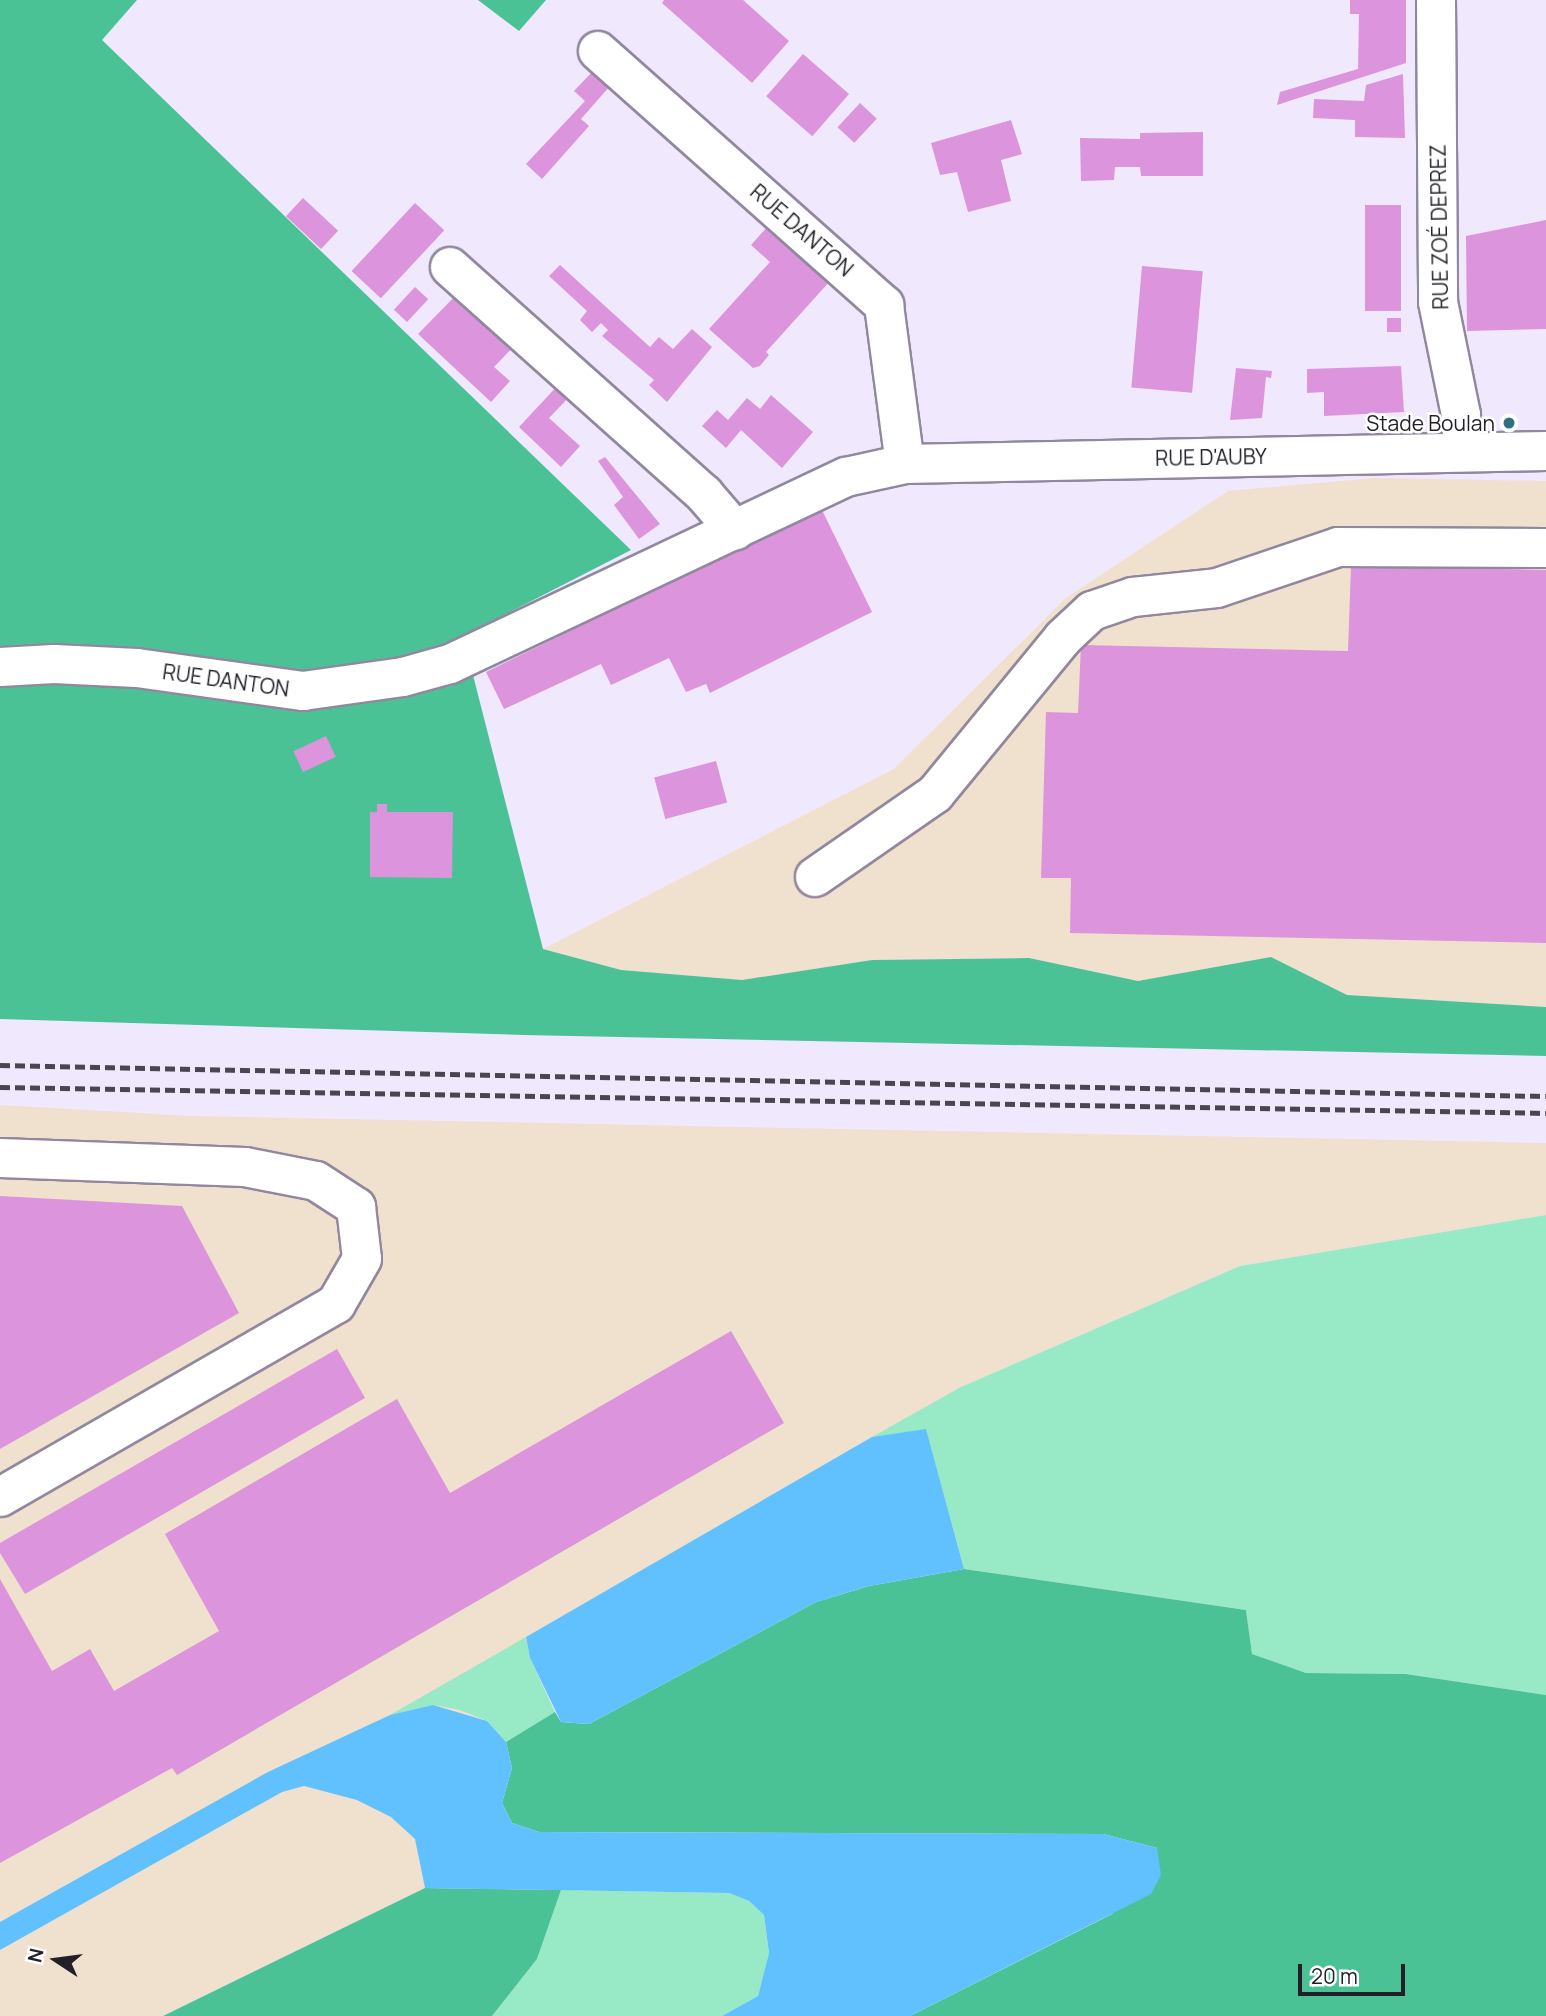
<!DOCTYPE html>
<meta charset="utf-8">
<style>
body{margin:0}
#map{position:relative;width:1546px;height:2016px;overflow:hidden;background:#f0e8fd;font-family:Manrope,sans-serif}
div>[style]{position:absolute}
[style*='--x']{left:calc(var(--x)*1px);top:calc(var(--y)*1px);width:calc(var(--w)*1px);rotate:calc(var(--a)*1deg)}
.industrial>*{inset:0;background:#f0e0ce}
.green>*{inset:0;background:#98e9c5}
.forest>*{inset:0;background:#4bc295}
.water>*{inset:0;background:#60c1fe}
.building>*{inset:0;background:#dc94dc;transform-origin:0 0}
.roads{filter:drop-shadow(2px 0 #91889f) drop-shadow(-2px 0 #91889f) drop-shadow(0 2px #91889f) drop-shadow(0 -2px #91889f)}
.minor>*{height:38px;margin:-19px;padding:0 19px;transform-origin:19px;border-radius:19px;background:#fff}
.rail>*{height:5px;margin-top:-2.5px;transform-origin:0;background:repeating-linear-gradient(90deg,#4a4651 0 10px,transparent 0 15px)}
.dots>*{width:19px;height:19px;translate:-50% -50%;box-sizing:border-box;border:4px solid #fff;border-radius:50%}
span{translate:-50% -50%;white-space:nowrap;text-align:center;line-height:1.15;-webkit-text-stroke:5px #fff;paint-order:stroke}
.street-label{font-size:21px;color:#231f28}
.poi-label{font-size:21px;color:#231f28}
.right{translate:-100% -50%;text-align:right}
.north{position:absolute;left:21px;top:1925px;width:70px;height:70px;-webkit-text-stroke:5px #fff;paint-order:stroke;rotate:283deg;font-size:19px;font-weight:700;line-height:28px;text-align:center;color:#231f28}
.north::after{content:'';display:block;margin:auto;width:24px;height:32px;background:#231f28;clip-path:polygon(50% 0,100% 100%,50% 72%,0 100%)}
.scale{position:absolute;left:1298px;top:1964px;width:107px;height:32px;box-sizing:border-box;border:4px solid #231f28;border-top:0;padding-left:9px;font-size:21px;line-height:24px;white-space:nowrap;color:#231f28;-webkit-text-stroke:5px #fff;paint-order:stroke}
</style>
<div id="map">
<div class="industrial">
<i style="clip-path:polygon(1375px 478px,1546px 481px,1546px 1007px,1347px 995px,1271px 958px,1138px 981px,1029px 958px,872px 960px,742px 980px,621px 970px,543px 949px,894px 769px,1066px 598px,1228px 491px)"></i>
<i style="clip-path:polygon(0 1105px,190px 1116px,1546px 1143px,1546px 1215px,1240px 1266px,961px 1387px,526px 1637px,415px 1839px,425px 1888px,163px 2016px,0 2016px)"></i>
</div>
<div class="green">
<i style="clip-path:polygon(1546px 1215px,1546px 1695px,1406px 1674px,1306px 1673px,1252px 1654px,1246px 1610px,964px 1569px,926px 1430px,872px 1437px,961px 1387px,1240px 1266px)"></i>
<i style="clip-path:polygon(526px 1637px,530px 1658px,555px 1712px,506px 1742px,487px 1721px,460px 1710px,433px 1705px,390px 1715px)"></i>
<i style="clip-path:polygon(561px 1890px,729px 1893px,749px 1901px,764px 1915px,769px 1953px,758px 1996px,722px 2016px,492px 2016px,537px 1959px)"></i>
</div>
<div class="forest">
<i style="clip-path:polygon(0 0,137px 0,102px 40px,631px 550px,463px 636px,543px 949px,621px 970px,742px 980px,872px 960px,1029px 958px,1138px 981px,1271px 957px,1347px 995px,1546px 1007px,1546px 1056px,523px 1035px,0 1019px)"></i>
<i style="clip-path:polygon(478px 0,546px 0,519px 31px)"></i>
<i style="clip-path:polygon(964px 1569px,1246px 1610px,1252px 1654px,1306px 1673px,1406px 1674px,1546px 1695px,1546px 2016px,910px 2016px,1112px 1914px,1157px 1848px,1103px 1834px,539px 1832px,512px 1823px,502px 1803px,512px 1768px,506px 1742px,555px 1712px,561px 1722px,589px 1724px,816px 1602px,869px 1586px)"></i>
<i style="clip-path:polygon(425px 1888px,561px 1890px,537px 1959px,492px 2016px,163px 2016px)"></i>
</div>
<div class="water">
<i style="clip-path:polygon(926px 1429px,964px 1569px,869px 1586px,816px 1602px,589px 1724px,561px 1722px,530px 1658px,526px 1637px,872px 1437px)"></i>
<i style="clip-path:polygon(433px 1705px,487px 1721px,506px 1742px,512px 1768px,502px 1803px,512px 1823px,539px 1832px,1103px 1834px,1157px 1848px,1161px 1875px,1151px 1894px,910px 2016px,722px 2016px,758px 1996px,769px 1953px,764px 1915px,749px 1901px,729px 1893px,425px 1888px,415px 1839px,391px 1817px,357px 1800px,304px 1786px,282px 1792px,0 1950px,0 1922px,268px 1772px,390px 1715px)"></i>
</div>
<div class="building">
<i style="clip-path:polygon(664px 0,743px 0,789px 41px,752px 83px,662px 3px)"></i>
<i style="clip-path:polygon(1350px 0,1406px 0,1406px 63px,1277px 105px,1280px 92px,1358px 69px,1359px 14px,1350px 14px)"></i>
<i style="left:803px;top:54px;width:61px;height:56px;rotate:41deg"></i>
<i style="clip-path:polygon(593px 71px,610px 86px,581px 119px,589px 126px,542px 179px,526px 164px,585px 101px,574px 91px)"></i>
<i style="clip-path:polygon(1403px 74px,1405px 138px,1355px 137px,1355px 120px,1313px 118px,1314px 99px,1364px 101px,1366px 85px)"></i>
<i style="left:860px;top:103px;width:23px;height:33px;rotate:43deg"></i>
<i style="clip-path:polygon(1011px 120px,1022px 154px,1001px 160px,1011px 201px,968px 212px,957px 172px,940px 175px,931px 143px)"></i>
<i style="clip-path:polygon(1203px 132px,1203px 176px,1141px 176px,1140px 167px,1115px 167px,1114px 180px,1081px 181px,1080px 138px,1140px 139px,1140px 133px)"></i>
<i style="left:303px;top:198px;width:48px;height:25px;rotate:43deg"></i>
<i style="left:415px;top:203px;width:40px;height:93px;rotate:43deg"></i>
<i style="left:1401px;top:205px;width:106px;height:36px;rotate:90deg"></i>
<i style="clip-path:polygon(1546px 220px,1546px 329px,1467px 331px,1466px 236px)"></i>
<i style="clip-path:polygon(768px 226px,830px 281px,766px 352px,769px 355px,760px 366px,753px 368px,709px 329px,770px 262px,751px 245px)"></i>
<i style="clip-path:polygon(560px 265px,650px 347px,659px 337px,673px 349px,692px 329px,712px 347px,667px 402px,649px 385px,654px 380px,602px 336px,608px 330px,601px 323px,592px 332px,580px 320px,587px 311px,549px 276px)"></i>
<i style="left:1142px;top:266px;width:61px;height:122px;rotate:5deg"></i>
<i style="left:415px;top:287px;width:18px;height:31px;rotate:43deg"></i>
<i style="clip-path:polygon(461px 290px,517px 343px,494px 367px,510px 381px,491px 402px,418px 334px)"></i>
<i style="left:1387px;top:318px;width:14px;height:14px"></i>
<i style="clip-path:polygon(1401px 366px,1404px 412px,1324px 416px,1324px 392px,1307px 393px,1307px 369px)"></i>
<i style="clip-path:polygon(1236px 368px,1272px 371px,1271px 378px,1266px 377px,1262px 418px,1230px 420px)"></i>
<i style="clip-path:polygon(560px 383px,572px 394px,549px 418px,580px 446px,561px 467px,519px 427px)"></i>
<i style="clip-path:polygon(771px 395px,813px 432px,782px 468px,741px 430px,726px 448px,702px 426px,717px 410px,728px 420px,747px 398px,760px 409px)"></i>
<i style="clip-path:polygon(605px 457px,660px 524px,639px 539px,614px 505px,623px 497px,598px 461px)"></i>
<i style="clip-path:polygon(821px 508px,872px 612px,710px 693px,706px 684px,686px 692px,669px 658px,611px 685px,601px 664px,504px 709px,486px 672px)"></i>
<i style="clip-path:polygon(1351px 566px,1546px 570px,1546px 943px,1070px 933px,1071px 878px,1041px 878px,1046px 712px,1078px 713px,1081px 645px,1348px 651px)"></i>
<i style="left:326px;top:736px;width:23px;height:36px;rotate:65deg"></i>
<i style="left:716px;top:761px;width:43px;height:64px;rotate:75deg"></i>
<i style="clip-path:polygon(377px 804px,387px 804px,387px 812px,453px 812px,452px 878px,370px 877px,370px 812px,377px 812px)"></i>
<i style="clip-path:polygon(0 1196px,182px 1206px,239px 1313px,0 1449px)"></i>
<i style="clip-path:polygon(731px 1331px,784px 1423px,177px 1775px,172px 1768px,0 1863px,0 1579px,52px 1671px,90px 1649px,114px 1691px,219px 1631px,165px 1534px,397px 1399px,450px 1493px)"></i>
<i style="clip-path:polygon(337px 1349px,365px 1398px,25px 1594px,0 1553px,0 1543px)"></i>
</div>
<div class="roads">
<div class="minor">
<i style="--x:1436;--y:0;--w:302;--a:89.6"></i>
<i style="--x:1438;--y:302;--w:115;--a:78.5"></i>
<i style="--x:1461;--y:415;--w:37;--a:87"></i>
<i style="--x:598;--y:51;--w:383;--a:41.6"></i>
<i style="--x:884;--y:305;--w:160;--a:82.5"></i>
<i style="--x:450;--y:267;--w:341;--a:41.8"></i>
<i style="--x:704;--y:494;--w:48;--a:49.3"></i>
<i style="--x:0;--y:667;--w:54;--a:-3.2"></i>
<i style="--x:54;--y:664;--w:83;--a:2.8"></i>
<i style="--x:137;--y:668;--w:168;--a:7.9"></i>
<i style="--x:303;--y:691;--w:101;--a:-8"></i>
<i style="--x:403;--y:677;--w:49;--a:-15.5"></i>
<i style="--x:450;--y:664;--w:438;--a:-25.3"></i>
<i style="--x:846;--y:477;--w:60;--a:-12.4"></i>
<i style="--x:905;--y:464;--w:641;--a:-1.16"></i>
<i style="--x:815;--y:877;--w:146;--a:-34.7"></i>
<i style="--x:935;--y:794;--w:202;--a:-50.6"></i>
<i style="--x:1063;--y:638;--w:40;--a:-43"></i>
<i style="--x:1092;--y:611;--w:43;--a:-18.9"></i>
<i style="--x:1133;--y:597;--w:84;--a:-6.1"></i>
<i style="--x:1217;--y:588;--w:128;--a:-18.7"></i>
<i style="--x:1338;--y:547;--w:208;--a:0.3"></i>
<i style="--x:0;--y:1158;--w:245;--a:2.1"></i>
<i style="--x:245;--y:1167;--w:72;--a:11.2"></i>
<i style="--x:316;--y:1181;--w:48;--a:33"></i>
<i style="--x:356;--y:1207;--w:52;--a:83.4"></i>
<i style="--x:362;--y:1259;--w:52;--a:120"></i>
<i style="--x:336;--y:1304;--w:387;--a:150.1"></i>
</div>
</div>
<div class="rail">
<i style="--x:0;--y:1065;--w:1546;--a:1.15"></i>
<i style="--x:0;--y:1087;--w:1546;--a:0.96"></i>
</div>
<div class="dots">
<i style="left:1509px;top:423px;background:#2f7183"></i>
</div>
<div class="street-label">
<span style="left:1439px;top:227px;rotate:-91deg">RUE ZOÉ DEPREZ</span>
<span style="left:802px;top:230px;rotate:41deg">RUE DANTON</span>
<span style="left:1211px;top:457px;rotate:-1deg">RUE D'AUBY</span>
<span style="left:226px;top:680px;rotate:8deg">RUE DANTON</span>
</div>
<div class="poi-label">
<span class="right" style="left:1495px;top:423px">Stade Boulan</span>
</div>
<div class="north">N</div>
<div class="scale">20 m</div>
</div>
